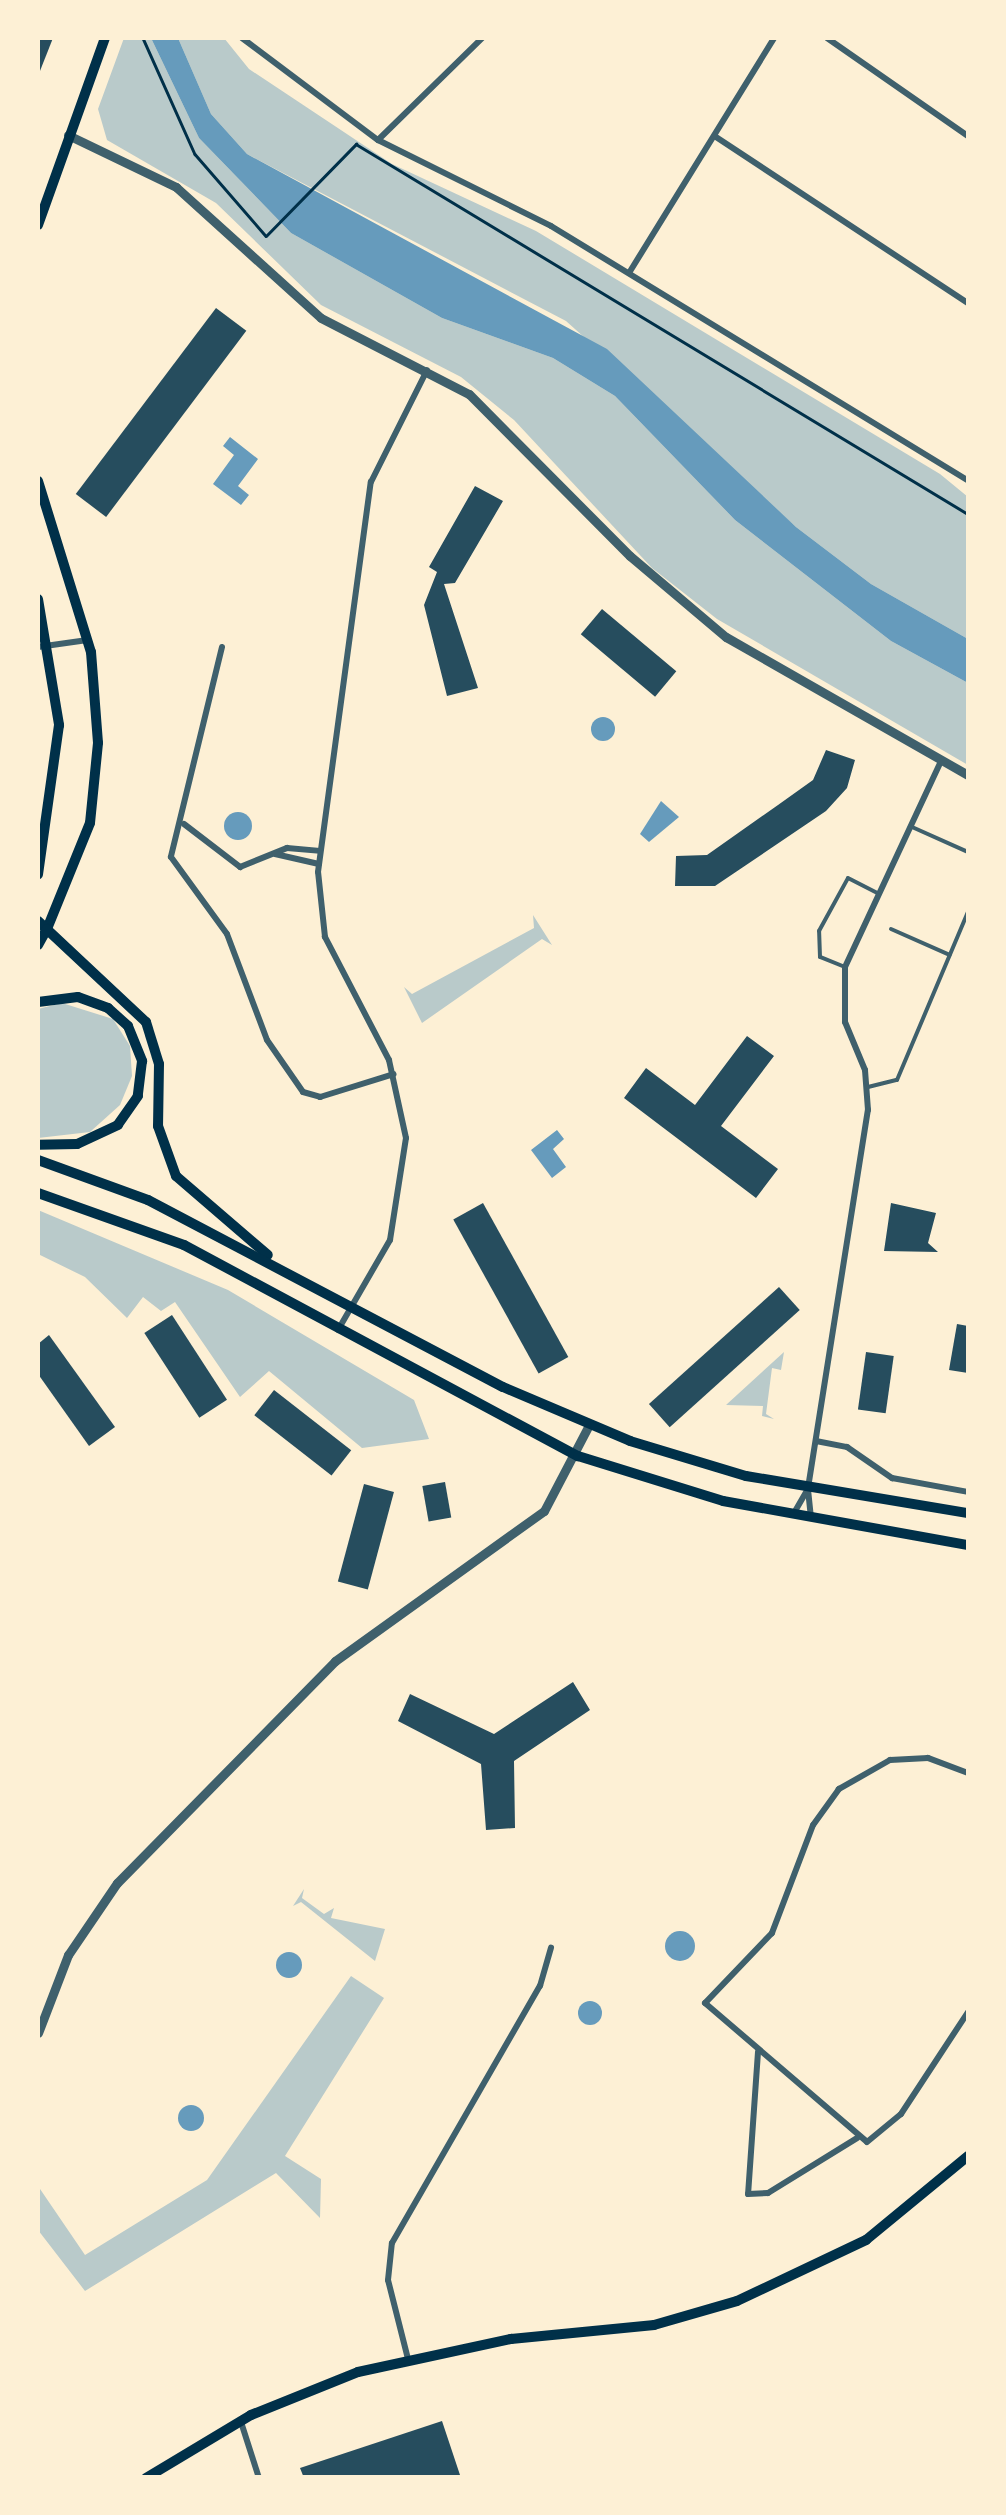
<!DOCTYPE html>
<style>
body{margin:0}
#map{position:relative;width:1006px;height:2515px;overflow:hidden;background:#fdf0d5;font-family:"Roboto Serif",serif}
div>[style]{position:absolute}
[style*='--x']{left:calc(var(--x)*1px);top:calc(var(--y)*1px);width:calc(var(--w)*1px);rotate:calc(var(--a)*1deg)}
.green>*{inset:0;background:#b9caca}
.water>*{inset:0;background:#669bbc}
.round{border-radius:50%}
.building>*{inset:0;background:#264d5e;transform-origin:0 0}
.path>*{height:2.5px;margin:-1.25px;padding:0 1.25px;transform-origin:1.25px;border-radius:1.25px;background:#003049}
.service>*{height:4px;margin:-2px;padding:0 2px;transform-origin:2px;border-radius:2px;background:#3f606c}
.minor>*{height:6px;margin:-3px;padding:0 3px;transform-origin:3px;border-radius:3px;background:#3f606c}
.tertiary>*{height:9px;margin:-4.5px;padding:0 4.5px;transform-origin:4.5px;border-radius:4.5px;background:#3f606c}
.secondary>*{height:10px;margin:-5px;padding:0 5px;transform-origin:5px;border-radius:5px;background:#003049}
.primary>*{height:10px;margin:-5px;padding:0 5px;transform-origin:5px;border-radius:5px;background:#003049}
span{translate:-50% -50%;white-space:nowrap;text-align:center;line-height:1.15;-webkit-text-stroke:10px #fdf0d5;paint-order:stroke}
.frame{position:absolute;inset:0;border:40px solid #fdf0d5;pointer-events:none}
</style>
<div id="map">
<div class="green">
<i style="clip-path:polygon(124px 38px,151px 38px,199px 138px,291px 233px,442px 318px,553px 358px,615px 396px,735px 520px,891px 641px,968px 683px,968px 765px,717px 619px,652px 568px,514px 420px,461px 377px,321px 305px,216px 203px,107px 140px,98px 109px)"></i>
<i style="clip-path:polygon(178px 38px,224px 38px,249px 69px,392px 164px,536px 231px,940px 474px,968px 497px,968px 639px,871px 584px,796px 527px,566px 321px,247px 154px,211px 114px)"></i>
<i style="clip-path:polygon(533px 915px,552px 945px,542px 939px,422px 1023px,404px 987px,412px 994px,534px 928px)"></i>
<i style="clip-path:polygon(62px 1003px,113px 1019px,130px 1046px,132px 1076px,120px 1105px,90px 1132px,38px 1138px,38px 1009px)"></i>
<i style="clip-path:polygon(38px 1210px,228px 1290px,414px 1400px,429px 1439px,362px 1448px,269px 1371px,240px 1397px,175px 1302px,161px 1311px,143px 1297px,127px 1318px,85px 1277px,38px 1254px)"></i>
<i style="clip-path:polygon(784px 1352px,781px 1370px,772px 1368px,766px 1414px,774px 1419px,762px 1416px,763px 1406px,726px 1405px)"></i>
<i style="clip-path:polygon(304px 1889px,302px 1898px,324px 1914px,334px 1908px,331px 1918px,385px 1929px,375px 1961px,301px 1902px,293px 1906px)"></i>
<i style="clip-path:polygon(351px 1976px,384px 1998px,285px 2156px,321px 2179px,320px 2218px,276px 2173px,85px 2291px,38px 2230px,38px 2186px,85px 2255px,207px 2180px)"></i>
</div>
<div class="water">
<i style="clip-path:polygon(151px 38px,178px 38px,211px 114px,247px 154px,607px 349px,796px 527px,871px 584px,968px 639px,968px 683px,891px 641px,735px 520px,615px 396px,553px 358px,442px 318px,291px 233px,199px 138px)"></i>
<i style="clip-path:polygon(230px 437px,258px 459px,238px 486px,249px 495px,241px 505px,213px 484px,234px 455px,223px 446px)"></i>
<i class="round" style="left:591px;top:717px;width:24px;height:24px"></i>
<i style="clip-path:polygon(661px 801px,679px 817px,649px 842px,640px 834px)"></i>
<i class="round" style="left:224px;top:812px;width:28px;height:28px"></i>
<i style="clip-path:polygon(557px 1130px,564px 1139px,553px 1149px,566px 1167px,552px 1178px,531px 1150px)"></i>
<i class="round" style="left:665px;top:1931px;width:30px;height:30px"></i>
<i class="round" style="left:276px;top:1952px;width:26px;height:26px"></i>
<i class="round" style="left:578px;top:2001px;width:24px;height:24px"></i>
<i class="round" style="left:178px;top:2105px;width:26px;height:26px"></i>
</div>
<div class="building">
<i style="clip-path:polygon(38px 38px,53px 38px,38px 76px)"></i>
<i style="left:216px;top:308px;width:38px;height:233px;rotate:37deg"></i>
<i style="clip-path:polygon(475px 486px,503px 501px,455px 583px,444px 584px,478px 688px,447px 696px,424px 605px,437px 572px,429px 567px)"></i>
<i style="left:602px;top:609px;width:97px;height:33px;rotate:40deg"></i>
<i style="clip-path:polygon(826px 750px,855px 760px,847px 788px,826px 811px,715px 886px,675px 886px,676px 856px,707px 855px,778px 805px,813px 780px)"></i>
<i style="clip-path:polygon(747px 1036px,774px 1056px,721px 1126px,778px 1169px,756px 1198px,624px 1098px,646px 1068px,695px 1105px)"></i>
<i style="left:483px;top:1203px;width:176px;height:34px;rotate:61deg"></i>
<i style="clip-path:polygon(891px 1203px,936px 1213px,928px 1243px,938px 1252px,884px 1251px)"></i>
<i style="left:779px;top:1287px;width:31px;height:175px;rotate:48deg"></i>
<i style="left:172px;top:1315px;width:101px;height:33px;rotate:57deg"></i>
<i style="clip-path:polygon(957px 1324px,968px 1326px,968px 1373px,949px 1370px)"></i>
<i style="clip-path:polygon(49px 1335px,115px 1427px,89px 1446px,38px 1374px,38px 1344px)"></i>
<i style="left:866px;top:1352px;width:28px;height:58px;rotate:8deg"></i>
<i style="left:274px;top:1390px;width:98px;height:32px;rotate:38deg"></i>
<i style="left:445px;top:1482px;width:36px;height:23px;rotate:80deg"></i>
<i style="left:364px;top:1484px;width:31px;height:101px;rotate:15deg"></i>
<i style="clip-path:polygon(573px 1682px,590px 1710px,514px 1761px,515px 1828px,486px 1830px,481px 1764px,398px 1721px,410px 1694px,494px 1734px)"></i>
<i style="clip-path:polygon(442px 2421px,461px 2478px,304px 2478px,300px 2468px)"></i>
</div>
<div class="path">
<i style="--x:143;--y:38;--w:127;--a:65.9"></i>
<i style="--x:195;--y:154;--w:108;--a:49.1"></i>
<i style="--x:266;--y:236;--w:129;--a:-45.6"></i>
<i style="--x:356;--y:144;--w:715;--a:31.16"></i>
</div>
<div class="service">
<i style="--x:912;--y:827;--w:61;--a:24.1"></i>
<i style="--x:891;--y:929;--w:64;--a:23.8"></i>
<i style="--x:845;--y:967;--w:27;--a:-158"></i>
<i style="--x:820;--y:957;--w:26;--a:-92"></i>
<i style="--x:819;--y:931;--w:60;--a:-61.3"></i>
<i style="--x:848;--y:878;--w:34;--a:27"></i>
<i style="--x:868;--y:1087;--w:30;--a:-14"></i>
<i style="--x:897;--y:1080;--w:182;--a:-67.1"></i>
</div>
<div class="minor">
<i style="--x:242;--y:38;--w:170;--a:36.9"></i>
<i style="--x:378;--y:140;--w:193;--a:26.4"></i>
<i style="--x:551;--y:226;--w:489;--a:31.4"></i>
<i style="--x:827;--y:38;--w:172;--a:34.8"></i>
<i style="--x:716;--y:137;--w:302;--a:33.4"></i>
<i style="--x:378;--y:140;--w:146;--a:-44.4"></i>
<i style="--x:629;--y:273;--w:276;--a:-58.3"></i>
<i style="--x:38;--y:647;--w:50;--a:-8"></i>
<i style="--x:222;--y:647;--w:216;--a:103.7"></i>
<i style="--x:171;--y:857;--w:95;--a:54"></i>
<i style="--x:227;--y:934;--w:113;--a:69.3"></i>
<i style="--x:267;--y:1040;--w:63;--a:55.3"></i>
<i style="--x:303;--y:1092;--w:18;--a:16"></i>
<i style="--x:320;--y:1097;--w:77;--a:-17.3"></i>
<i style="--x:184;--y:824;--w:71;--a:37.5"></i>
<i style="--x:240;--y:867;--w:51;--a:-22"></i>
<i style="--x:287;--y:848;--w:33;--a:5"></i>
<i style="--x:275;--y:854;--w:45;--a:12.8"></i>
<i style="--x:338;--y:1330;--w:104;--a:-60"></i>
<i style="--x:390;--y:1240;--w:103;--a:-81.1"></i>
<i style="--x:406;--y:1138;--w:80;--a:-102.3"></i>
<i style="--x:389;--y:1060;--w:139;--a:-117.5"></i>
<i style="--x:325;--y:937;--w:65;--a:-96.1"></i>
<i style="--x:318;--y:872;--w:394;--a:-82.3"></i>
<i style="--x:371;--y:482;--w:125;--a:-63.4"></i>
<i style="--x:816;--y:1441;--w:32;--a:11"></i>
<i style="--x:847;--y:1447;--w:55;--a:34.6"></i>
<i style="--x:892;--y:1478;--w:77;--a:10.4"></i>
<i style="--x:794;--y:1513;--w:28;--a:-60"></i>
<i style="--x:811;--y:1518;--w:30;--a:-96"></i>
<i style="--x:808;--y:1488;--w:383;--a:-81"></i>
<i style="--x:868;--y:1110;--w:40;--a:-94.3"></i>
<i style="--x:865;--y:1070;--w:52;--a:-112.6"></i>
<i style="--x:845;--y:1022;--w:55;--a:-90"></i>
<i style="--x:845;--y:967;--w:227;--a:-65"></i>
<i style="--x:968;--y:1773;--w:43;--a:-159.4"></i>
<i style="--x:928;--y:1758;--w:38;--a:177"></i>
<i style="--x:890;--y:1760;--w:59;--a:150.4"></i>
<i style="--x:839;--y:1789;--w:44;--a:125.8"></i>
<i style="--x:813;--y:1825;--w:116;--a:110.8"></i>
<i style="--x:772;--y:1933;--w:97;--a:133.7"></i>
<i style="--x:705;--y:2003;--w:213;--a:40.6"></i>
<i style="--x:867;--y:2142;--w:44;--a:-39.5"></i>
<i style="--x:901;--y:2114;--w:122;--a:-56.7"></i>
<i style="--x:758;--y:2052;--w:142;--a:94"></i>
<i style="--x:748;--y:2194;--w:20;--a:-3"></i>
<i style="--x:768;--y:2193;--w:105;--a:-31.7"></i>
<i style="--x:408;--y:2359;--w:81;--a:-104.2"></i>
<i style="--x:388;--y:2280;--w:37;--a:-84"></i>
<i style="--x:392;--y:2243;--w:297;--a:-60.1"></i>
<i style="--x:540;--y:1986;--w:40;--a:-74"></i>
<i style="--x:241;--y:2422;--w:59;--a:72.2"></i>
</div>
<div class="tertiary">
<i style="--x:68;--y:135;--w:120;--a:25.7"></i>
<i style="--x:176;--y:187;--w:195;--a:42.1"></i>
<i style="--x:321;--y:318;--w:166;--a:27.2"></i>
<i style="--x:469;--y:394;--w:228;--a:45.2"></i>
<i style="--x:630;--y:556;--w:126;--a:40.2"></i>
<i style="--x:726;--y:637;--w:279;--a:29.7"></i>
<i style="--x:38;--y:2033;--w:84;--a:-69"></i>
<i style="--x:68;--y:1955;--w:87;--a:-55.8"></i>
<i style="--x:117;--y:1883;--w:311;--a:-45.5"></i>
<i style="--x:335;--y:1661;--w:257;--a:-35.7"></i>
<i style="--x:544;--y:1511;--w:97;--a:-62.4"></i>
</div>
<div class="secondary">
<i style="--x:38;--y:225;--w:199;--a:-70.3"></i>
<i style="--x:38;--y:481;--w:179;--a:72.8"></i>
<i style="--x:91;--y:652;--w:91;--a:85.6"></i>
<i style="--x:98;--y:743;--w:80;--a:95.7"></i>
<i style="--x:90;--y:823;--w:114;--a:112.1"></i>
<i style="--x:38;--y:599;--w:128;--a:80.5"></i>
<i style="--x:59;--y:725;--w:151;--a:98"></i>
<i style="--x:146;--y:2478;--w:122;--a:-31"></i>
<i style="--x:251;--y:2415;--w:115;--a:-21.9"></i>
<i style="--x:358;--y:2372;--w:157;--a:-12.2"></i>
<i style="--x:511;--y:2339;--w:144;--a:-5.6"></i>
<i style="--x:654;--y:2325;--w:86;--a:-16.1"></i>
<i style="--x:737;--y:2301;--w:143;--a:-25.3"></i>
<i style="--x:866;--y:2240;--w:132;--a:-39.5"></i>
</div>
<div class="primary">
<i style="--x:38;--y:921;--w:148;--a:43.1"></i>
<i style="--x:146;--y:1022;--w:44;--a:72.8"></i>
<i style="--x:159;--y:1064;--w:62;--a:90.9"></i>
<i style="--x:158;--y:1126;--w:53;--a:70.2"></i>
<i style="--x:176;--y:1176;--w:121;--a:40.7"></i>
<i style="--x:38;--y:945;--w:18;--a:-61"></i>
<i style="--x:38;--y:1002;--w:40;--a:-7.1"></i>
<i style="--x:78;--y:997;--w:32;--a:20"></i>
<i style="--x:108;--y:1008;--w:27;--a:42"></i>
<i style="--x:128;--y:1026;--w:38;--a:68"></i>
<i style="--x:142;--y:1061;--w:35;--a:97"></i>
<i style="--x:138;--y:1096;--w:35;--a:125"></i>
<i style="--x:118;--y:1125;--w:45;--a:155.1"></i>
<i style="--x:77;--y:1144;--w:39;--a:179"></i>
<i style="--x:38;--y:1160;--w:117;--a:20"></i>
<i style="--x:148;--y:1200;--w:401;--a:27.8"></i>
<i style="--x:503;--y:1387;--w:138;--a:23"></i>
<i style="--x:630;--y:1441;--w:121;--a:16.8"></i>
<i style="--x:746;--y:1476;--w:225;--a:9.5"></i>
<i style="--x:38;--y:1193;--w:155;--a:19.6"></i>
<i style="--x:184;--y:1245;--w:447;--a:28.2"></i>
<i style="--x:578;--y:1456;--w:152;--a:17.2"></i>
<i style="--x:723;--y:1501;--w:249;--a:10.2"></i>
</div>
<div class="frame"></div>
</div>
